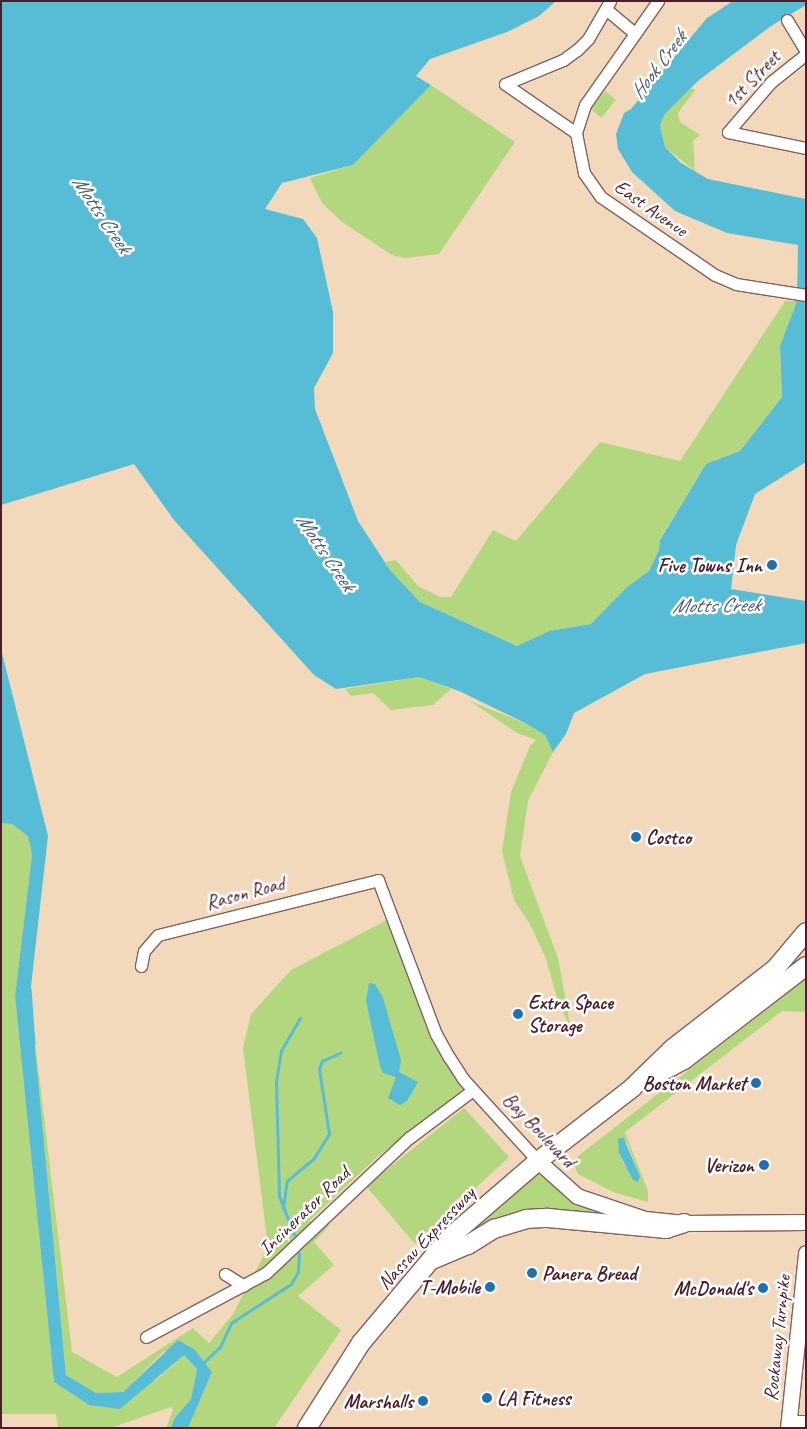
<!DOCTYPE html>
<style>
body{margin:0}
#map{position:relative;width:807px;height:1429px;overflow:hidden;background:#f3d9bc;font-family:Caveat,sans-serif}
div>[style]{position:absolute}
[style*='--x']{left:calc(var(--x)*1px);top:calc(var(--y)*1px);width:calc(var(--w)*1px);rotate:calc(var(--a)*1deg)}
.green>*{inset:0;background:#b3d77f;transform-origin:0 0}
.water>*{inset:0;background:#57bcd5}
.stream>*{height:2.5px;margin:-1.25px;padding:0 1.25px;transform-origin:1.25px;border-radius:1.25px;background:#57bcd5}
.roads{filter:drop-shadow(1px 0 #85605e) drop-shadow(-1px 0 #85605e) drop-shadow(0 1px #85605e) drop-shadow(0 -1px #85605e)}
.minor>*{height:11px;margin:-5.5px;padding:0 5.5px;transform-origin:5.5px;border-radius:5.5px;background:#fff}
.major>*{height:15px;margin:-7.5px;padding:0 7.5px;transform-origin:7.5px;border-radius:7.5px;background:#fff}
.highway>*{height:18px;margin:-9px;padding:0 9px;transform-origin:9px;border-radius:9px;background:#fff}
.dots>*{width:14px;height:14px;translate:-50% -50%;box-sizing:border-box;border:2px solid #fff;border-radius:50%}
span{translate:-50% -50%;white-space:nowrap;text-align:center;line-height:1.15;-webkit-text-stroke:5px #fff;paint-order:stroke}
.street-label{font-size:20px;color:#4a1f2b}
.poi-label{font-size:20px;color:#4a1f2b;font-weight:700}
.right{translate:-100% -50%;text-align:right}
.left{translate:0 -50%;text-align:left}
.water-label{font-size:21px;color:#4f5e6f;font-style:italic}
.frame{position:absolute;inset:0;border:2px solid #4a1f2b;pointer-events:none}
</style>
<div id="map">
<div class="green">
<i style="clip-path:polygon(431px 85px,515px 142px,439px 254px,406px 258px,392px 255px,342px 222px,322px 203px,310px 178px,353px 165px)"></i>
<i style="clip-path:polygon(691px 88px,695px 90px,678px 113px,680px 122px,700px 135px,693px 141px,695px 171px,665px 147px,660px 126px,664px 115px)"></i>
<i style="left:605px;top:91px;width:14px;height:23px;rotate:39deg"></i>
<i style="clip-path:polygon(785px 301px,797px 301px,780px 346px,782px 397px,740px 451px,706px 464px,660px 539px,659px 550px,649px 571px,627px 587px,591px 624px,549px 631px,517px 646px,420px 602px,390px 570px,385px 562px,396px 560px,418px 586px,440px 597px,451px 597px,493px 530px,516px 541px,600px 442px,680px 461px)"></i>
<i style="clip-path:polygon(419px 677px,451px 689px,433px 705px,391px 710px,373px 693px,351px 696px,345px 689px)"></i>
<i style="clip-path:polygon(470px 701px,527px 724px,545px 735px,553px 752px,528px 801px,520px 856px,558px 958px,571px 1030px,558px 1001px,546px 959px,530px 924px,514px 900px,502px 851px,511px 792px,530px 746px,536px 740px,517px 733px)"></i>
<i style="clip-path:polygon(1px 823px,12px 824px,28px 836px,32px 855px,15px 996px,54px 1382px,89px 1405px,156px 1380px,184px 1355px,197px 1369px,191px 1399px,174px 1419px,171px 1428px,166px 1428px,173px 1410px,171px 1407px,110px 1428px,58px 1428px,56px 1414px,1px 1414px)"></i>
<i style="clip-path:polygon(387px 920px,418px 1000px,467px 1086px,376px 1158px,309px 1221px,330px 1225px,314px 1242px,334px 1265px,298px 1296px,341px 1330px,274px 1428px,188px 1428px,212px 1372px,195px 1350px,164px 1351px,123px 1392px,96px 1393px,66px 1375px,32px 1016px,72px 1352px,117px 1377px,193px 1328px,209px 1343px,233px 1314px,268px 1247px,243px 1048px,251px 1014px,291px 970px)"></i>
<i style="clip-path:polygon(evenodd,806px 979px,806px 1012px,782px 1011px,625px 1132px,648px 1191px,648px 1202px,613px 1192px,578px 1174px,574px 1165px,578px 1156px,806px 979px,627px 1142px,630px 1151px,640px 1176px,625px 1166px,619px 1153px,627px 1142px)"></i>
<i style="clip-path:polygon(464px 1108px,509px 1157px,415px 1244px,366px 1186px)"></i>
<i style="clip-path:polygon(532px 1166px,569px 1197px,630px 1225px,513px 1216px,492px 1220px,453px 1238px)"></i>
</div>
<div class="water">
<i style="clip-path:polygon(1px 1px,556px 1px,539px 16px,507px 32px,430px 59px,416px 76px,431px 85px,353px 165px,282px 183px,265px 209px,303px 219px,317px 238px,333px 312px,333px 353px,314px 388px,315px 409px,358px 521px,390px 570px,420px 602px,517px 646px,549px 631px,591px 624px,627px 587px,649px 571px,659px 550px,660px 540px,706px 464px,740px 451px,782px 397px,780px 346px,797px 301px,798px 245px,727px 233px,675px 211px,632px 172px,618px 149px,616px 134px,624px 113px,631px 109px,707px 18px,733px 1px,806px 1px,806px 5px,771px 26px,699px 80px,664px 115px,660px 126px,665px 147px,681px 163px,708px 179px,806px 199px,806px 462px,755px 494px,736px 545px,731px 589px,806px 601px,806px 643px,645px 674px,574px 713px,566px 734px,553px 752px,545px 735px,527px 724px,459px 691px,419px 677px,336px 689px,314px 675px,174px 520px,134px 464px,1px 505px)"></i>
<i style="clip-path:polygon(1px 649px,48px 836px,30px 995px,66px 1375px,96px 1393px,123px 1392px,178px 1340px,195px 1350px,212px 1372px,188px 1428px,171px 1428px,174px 1419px,191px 1399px,197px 1369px,184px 1355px,120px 1409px,89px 1405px,54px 1382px,15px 996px,32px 855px,28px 836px,12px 824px,1px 823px)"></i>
<i style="clip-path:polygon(369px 983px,375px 984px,383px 998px,401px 1060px,399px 1072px,418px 1082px,407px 1101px,400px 1105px,388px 1098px,396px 1077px,383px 1073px,380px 1066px,366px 1001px)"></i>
<i style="clip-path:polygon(623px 1137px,640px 1176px,638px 1182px,633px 1180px,619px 1153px,618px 1139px)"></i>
</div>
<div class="stream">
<i style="--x:30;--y:989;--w:54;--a:85.8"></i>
<i style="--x:283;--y:1208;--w:27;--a:-82"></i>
<i style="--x:287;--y:1181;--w:35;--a:-40"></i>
<i style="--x:314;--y:1158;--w:28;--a:-58"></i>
<i style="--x:329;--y:1134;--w:66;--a:-98.7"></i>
<i style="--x:319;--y:1069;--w:9;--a:-69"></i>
<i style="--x:322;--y:1061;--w:20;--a:-24"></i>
<i style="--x:294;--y:1235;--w:42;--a:-111"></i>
<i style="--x:279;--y:1196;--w:114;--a:-91.5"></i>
<i style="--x:276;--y:1082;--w:31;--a:-81"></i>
<i style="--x:281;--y:1051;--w:38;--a:-60"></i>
<i style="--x:203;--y:1363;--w:23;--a:-43"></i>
<i style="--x:220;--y:1347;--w:26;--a:-65"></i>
<i style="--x:231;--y:1323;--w:72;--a:-33"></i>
<i style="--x:291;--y:1284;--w:14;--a:-60"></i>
<i style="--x:298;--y:1272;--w:18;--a:-87"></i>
</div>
<div class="roads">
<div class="minor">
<i style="--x:658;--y:1;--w:127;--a:125.1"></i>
<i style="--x:585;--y:105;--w:29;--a:108"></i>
<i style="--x:576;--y:133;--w:41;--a:78.7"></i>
<i style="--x:584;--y:173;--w:29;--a:55"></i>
<i style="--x:601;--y:197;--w:138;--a:34.4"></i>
<i style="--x:715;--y:275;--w:23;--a:23"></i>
<i style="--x:736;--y:284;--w:71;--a:8.9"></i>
<i style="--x:607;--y:10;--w:35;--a:40"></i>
<i style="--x:787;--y:20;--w:37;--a:59"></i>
<i style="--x:806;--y:54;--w:45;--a:141.3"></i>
<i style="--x:771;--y:82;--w:66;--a:130.7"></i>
<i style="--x:728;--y:132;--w:80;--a:11.6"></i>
<i style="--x:505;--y:84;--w:63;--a:-22.5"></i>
<i style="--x:563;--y:60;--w:17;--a:-36"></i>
<i style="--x:577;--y:50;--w:16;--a:-45"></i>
<i style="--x:588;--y:39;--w:44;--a:-59.9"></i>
<i style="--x:505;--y:84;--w:86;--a:34.6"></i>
<i style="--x:141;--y:966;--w:15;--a:-79"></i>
<i style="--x:144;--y:951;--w:21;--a:-49"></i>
<i style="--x:158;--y:935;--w:227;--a:-14"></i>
<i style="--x:378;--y:880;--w:165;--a:69.4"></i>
<i style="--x:436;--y:1034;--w:26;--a:61"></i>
<i style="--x:449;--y:1057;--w:27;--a:57"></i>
<i style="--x:464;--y:1080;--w:110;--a:47.6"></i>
<i style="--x:225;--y:1274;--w:22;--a:32"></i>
<i style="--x:146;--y:1337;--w:136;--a:-28.1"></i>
<i style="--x:266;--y:1273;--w:197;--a:-43.4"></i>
<i style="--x:409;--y:1138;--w:80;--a:-36.9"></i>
<i style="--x:788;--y:1421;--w:18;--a:0"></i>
</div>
<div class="major">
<i style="--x:538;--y:1161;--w:52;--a:41.9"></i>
<i style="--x:577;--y:1196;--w:72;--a:18.7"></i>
<i style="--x:645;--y:1219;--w:39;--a:6"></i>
<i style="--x:684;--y:1223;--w:122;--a:-0.5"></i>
<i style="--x:788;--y:1428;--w:176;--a:-84.1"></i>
</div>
<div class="highway">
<i style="--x:650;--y:1078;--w:38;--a:-28"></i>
<i style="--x:684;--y:1060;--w:154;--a:-37.6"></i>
<i style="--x:432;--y:1260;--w:39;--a:-23"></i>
<i style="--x:468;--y:1245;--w:31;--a:-32"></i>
<i style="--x:494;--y:1229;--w:34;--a:-17"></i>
<i style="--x:526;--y:1219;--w:22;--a:-3"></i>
<i style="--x:548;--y:1218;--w:119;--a:5.3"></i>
<i style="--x:666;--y:1229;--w:19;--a:-18"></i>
<i style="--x:307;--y:1428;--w:101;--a:-57.6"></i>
<i style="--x:361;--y:1343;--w:138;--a:-50"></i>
<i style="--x:450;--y:1237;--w:116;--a:-40.8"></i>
<i style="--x:538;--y:1161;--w:119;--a:-37.8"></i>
<i style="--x:632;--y:1088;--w:57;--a:-44.3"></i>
<i style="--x:673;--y:1048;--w:129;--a:-37.8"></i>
<i style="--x:775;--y:969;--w:48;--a:-50"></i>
</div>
</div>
<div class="dots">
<i style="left:772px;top:565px;background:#1f6fb2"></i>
<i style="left:636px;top:837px;background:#1f6fb2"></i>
<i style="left:518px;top:1014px;background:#1f6fb2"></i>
<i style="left:756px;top:1083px;background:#1f6fb2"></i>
<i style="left:764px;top:1165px;background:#1f6fb2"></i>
<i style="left:532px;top:1273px;background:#1f6fb2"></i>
<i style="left:490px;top:1287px;background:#1f6fb2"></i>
<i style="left:763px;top:1288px;background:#1f6fb2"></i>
<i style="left:487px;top:1398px;background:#1f6fb2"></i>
<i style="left:423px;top:1401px;background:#1f6fb2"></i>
</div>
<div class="street-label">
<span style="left:752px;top:79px;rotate:-46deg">1st Street</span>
<span style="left:651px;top:208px;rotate:35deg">East Avenue</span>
<span style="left:245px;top:893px;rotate:-15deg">Rason Road</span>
<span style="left:539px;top:1130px;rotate:46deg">Bay Boulevard</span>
<span style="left:304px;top:1211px;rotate:-44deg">Incinerator Road</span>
<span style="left:426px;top:1238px;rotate:-47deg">Nassau Expressway</span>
<span style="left:777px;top:1338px;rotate:-84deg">Rockaway Turnpike</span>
</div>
<div class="poi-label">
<span class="right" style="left:762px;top:565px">Five Towns Inn</span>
<span class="left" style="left:646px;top:837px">Costco</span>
<span class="left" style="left:528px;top:1014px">Extra Space<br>Storage</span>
<span class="right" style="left:746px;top:1083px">Boston Market</span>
<span class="right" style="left:754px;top:1165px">Verizon</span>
<span class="left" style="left:542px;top:1273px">Panera Bread</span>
<span class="right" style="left:480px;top:1287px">T-Mobile</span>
<span class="right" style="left:753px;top:1288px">McDonald's</span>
<span class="left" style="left:497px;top:1398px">LA Fitness</span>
<span class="right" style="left:413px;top:1401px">Marshalls</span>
</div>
<div class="water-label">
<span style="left:658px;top:65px;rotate:-53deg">Hook Creek</span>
<span style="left:102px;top:214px;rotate:56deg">Motts Creek</span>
<span style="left:326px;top:552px;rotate:56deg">Motts Creek</span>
<span style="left:716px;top:605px;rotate:-1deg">Motts Creek</span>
</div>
<div class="frame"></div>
</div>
